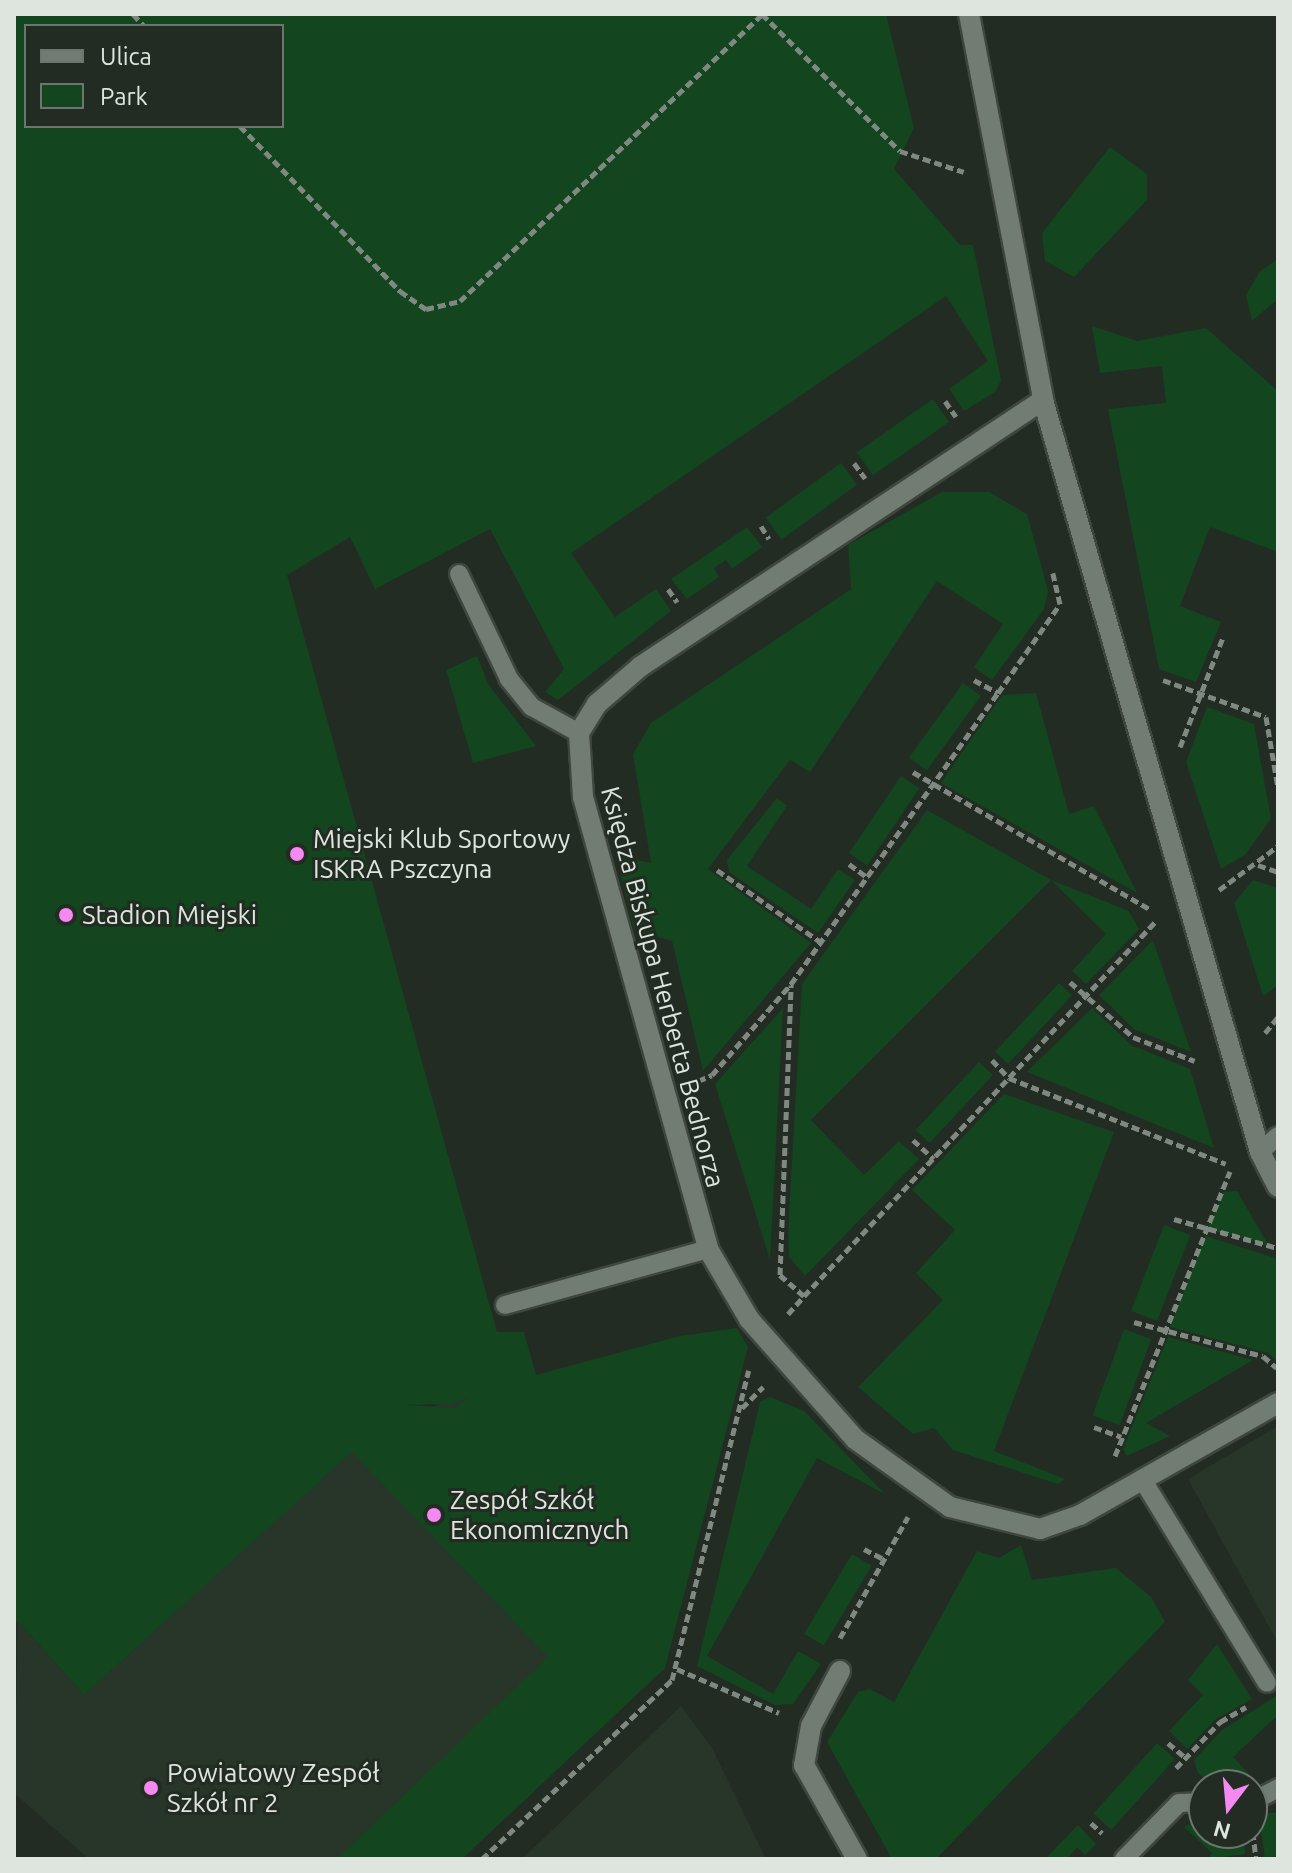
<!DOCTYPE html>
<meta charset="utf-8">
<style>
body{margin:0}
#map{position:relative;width:1292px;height:1873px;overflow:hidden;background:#222c23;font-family:Ubuntu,sans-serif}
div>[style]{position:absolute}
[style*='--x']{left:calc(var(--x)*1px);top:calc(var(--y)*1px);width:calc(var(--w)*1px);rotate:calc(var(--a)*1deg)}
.built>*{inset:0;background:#273629}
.green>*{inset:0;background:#13451f;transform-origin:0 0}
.path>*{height:5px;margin-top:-2.5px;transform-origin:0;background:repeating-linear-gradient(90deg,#808881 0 8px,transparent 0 12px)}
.roads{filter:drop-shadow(2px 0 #3e463f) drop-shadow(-2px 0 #3e463f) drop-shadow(0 2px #3e463f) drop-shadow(0 -2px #3e463f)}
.service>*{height:18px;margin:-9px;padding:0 9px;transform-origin:9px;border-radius:9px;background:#717d72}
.minor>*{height:20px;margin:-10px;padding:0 10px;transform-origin:10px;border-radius:10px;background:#717d72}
.dots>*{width:22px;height:22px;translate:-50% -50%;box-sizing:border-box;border:4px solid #222c23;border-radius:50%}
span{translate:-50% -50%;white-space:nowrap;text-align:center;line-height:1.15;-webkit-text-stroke:6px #222c23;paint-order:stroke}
.poi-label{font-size:26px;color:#dee5df}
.left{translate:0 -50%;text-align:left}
.street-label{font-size:26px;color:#dee5df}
.frame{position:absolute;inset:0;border:16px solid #dee5df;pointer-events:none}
.legend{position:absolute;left:24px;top:24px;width:260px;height:104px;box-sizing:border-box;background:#222c23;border:2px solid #6d766e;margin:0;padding:10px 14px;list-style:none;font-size:24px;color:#dee5df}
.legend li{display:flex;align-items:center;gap:16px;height:40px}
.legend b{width:40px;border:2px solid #6d766e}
.north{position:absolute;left:1188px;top:1769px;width:80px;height:80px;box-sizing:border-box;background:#222c23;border:2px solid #6d766e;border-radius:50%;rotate:196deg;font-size:22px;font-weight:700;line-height:32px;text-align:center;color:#dee5df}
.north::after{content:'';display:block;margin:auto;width:28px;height:36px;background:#f489f1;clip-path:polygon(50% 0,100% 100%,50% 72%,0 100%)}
</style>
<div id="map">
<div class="built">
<i style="clip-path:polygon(478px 1391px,665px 1668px,462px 1859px,89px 1859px,14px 1793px,18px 1621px,84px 1695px,403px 1404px,423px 1410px)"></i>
<i style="clip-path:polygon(1278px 1426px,1278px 1643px,1188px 1479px)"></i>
<i style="clip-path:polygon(681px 1706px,712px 1748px,766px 1859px,522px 1859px)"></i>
</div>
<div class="green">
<i style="clip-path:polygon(evenodd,14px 14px,886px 14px,914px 128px,894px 169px,960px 245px,973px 245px,1001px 380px,995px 392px,964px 411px,949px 389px,988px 361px,946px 296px,571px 553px,615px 617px,656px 589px,671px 611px,558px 700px,545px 692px,564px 669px,490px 529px,375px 589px,350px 537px,287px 575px,497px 1332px,524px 1332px,536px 1375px,680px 1336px,737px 1328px,748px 1347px,665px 1668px,462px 1859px,337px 1859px,548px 1657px,352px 1452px,84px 1695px,18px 1621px,14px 1625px,14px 14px,26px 26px,282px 26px,282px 126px,26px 126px,26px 26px,14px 14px,469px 1397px,456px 1408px,407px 1405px,452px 1404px,469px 1397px)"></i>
<i style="clip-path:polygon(1110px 147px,1147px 174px,1147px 200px,1074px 277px,1045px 261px,1042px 233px)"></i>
<i style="clip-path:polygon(1278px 259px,1278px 299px,1252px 321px,1246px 295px,1260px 271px)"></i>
<i style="clip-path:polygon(1092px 326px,1137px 341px,1206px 328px,1278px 391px,1278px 552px,1210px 527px,1180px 606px,1221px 622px,1196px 682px,1159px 669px,1108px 409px,1166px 403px,1162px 366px,1100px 373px)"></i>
<i style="left:933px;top:399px;width:28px;height:93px;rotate:55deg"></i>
<i style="left:841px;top:463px;width:27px;height:93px;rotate:54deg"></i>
<i style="clip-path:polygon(942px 492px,989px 492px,1027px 514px,1048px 591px,1044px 609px,992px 680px,974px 667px,1003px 624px,937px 581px,810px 772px,790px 760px,708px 869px,811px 943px,703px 1071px,672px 941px,634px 930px,616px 856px,651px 863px,633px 754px,651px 723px,851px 589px,848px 545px)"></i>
<i style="clip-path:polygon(747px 527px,762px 547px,732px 569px,726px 560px,714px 568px,719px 577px,687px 599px,671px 579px)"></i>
<i style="clip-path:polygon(477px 656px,488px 684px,536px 746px,473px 763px,446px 670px)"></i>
<i style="left:963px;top:683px;width:22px;height:92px;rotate:36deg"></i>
<i style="clip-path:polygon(1036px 693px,1069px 814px,1094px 806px,1137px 893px,941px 783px,1002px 695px)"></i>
<i style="clip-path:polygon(1207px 707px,1254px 724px,1271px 819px,1245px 855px,1221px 869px,1186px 762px)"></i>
<i style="left:901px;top:776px;width:22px;height:93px;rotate:34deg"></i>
<i style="clip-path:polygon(777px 798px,787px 806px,747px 866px,811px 909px,838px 869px,855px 880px,818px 933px,729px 872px,727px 860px)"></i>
<i style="clip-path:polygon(927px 810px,1051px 880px,1129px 911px,1139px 929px,1086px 984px,1072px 971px,1106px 934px,1051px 880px,811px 1120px,864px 1175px,899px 1141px,919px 1159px,805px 1276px,789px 1257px,788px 1233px,802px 984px)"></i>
<i style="clip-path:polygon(1253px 880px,1278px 888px,1278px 985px,1263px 996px,1234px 903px)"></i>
<i style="clip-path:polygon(1153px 940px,1191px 1052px,1134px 1029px,1099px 995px)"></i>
<i style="left:1059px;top:983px;width:18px;height:94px;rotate:43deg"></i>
<i style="clip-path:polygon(783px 1008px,770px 1260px,715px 1084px)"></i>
<i style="clip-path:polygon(1092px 1008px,1131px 1045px,1190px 1069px,1214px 1148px,1027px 1072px)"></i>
<i style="left:979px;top:1062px;width:19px;height:93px;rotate:43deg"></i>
<i style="clip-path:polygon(1004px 1094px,1114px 1132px,994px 1451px,1065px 1479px,1058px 1484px,953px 1450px,934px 1428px,913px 1434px,858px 1387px,943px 1300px,916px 1273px,955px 1230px,912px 1190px)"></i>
<i style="clip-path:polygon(1237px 1191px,1269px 1246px,1207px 1229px,1223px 1192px)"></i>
<i style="left:1164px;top:1225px;width:28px;height:92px;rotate:21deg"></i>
<i style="clip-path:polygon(1205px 1236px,1278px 1259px,1278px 1362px,1268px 1353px,1170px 1327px)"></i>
<i style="left:1124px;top:1329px;width:29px;height:92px;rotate:20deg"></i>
<i style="clip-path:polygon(1168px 1337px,1253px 1360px,1146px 1423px,1170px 1436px,1127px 1456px,1123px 1449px)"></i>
<i style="clip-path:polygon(770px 1397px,804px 1411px,885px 1494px,817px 1458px,707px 1656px,773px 1694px,798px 1651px,821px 1664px,793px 1704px,775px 1705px,697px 1666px,760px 1402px)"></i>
<i style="clip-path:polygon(1021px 1545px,1032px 1580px,1116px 1568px,1151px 1597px,1165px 1622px,936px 1859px,892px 1859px,827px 1742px,858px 1692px,870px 1689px,894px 1702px,977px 1551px,999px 1558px)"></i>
<i style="left:852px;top:1554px;width:23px;height:93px;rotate:31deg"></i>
<i style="clip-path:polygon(1217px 1644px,1252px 1699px,1216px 1719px,1187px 1749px,1169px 1731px,1203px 1695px,1188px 1680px)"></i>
<i style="clip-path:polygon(1278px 1695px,1278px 1715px,1233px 1757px,1252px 1777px,1243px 1785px,1213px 1785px,1198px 1773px,1194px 1760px,1222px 1730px)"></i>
<i style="left:1157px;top:1743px;width:24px;height:95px;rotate:42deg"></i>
<i style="clip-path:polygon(1278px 1812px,1278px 1859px,1265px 1859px,1259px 1815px)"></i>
<i style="clip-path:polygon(1199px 1820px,1204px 1833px,1244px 1833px,1245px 1854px,1207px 1859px,1212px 1853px,1184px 1827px)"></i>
<i style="clip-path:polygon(1078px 1825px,1096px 1844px,1085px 1855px,1077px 1847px,1067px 1859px,1045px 1859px)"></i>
</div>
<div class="path">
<i style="--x:133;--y:14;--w:16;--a:47"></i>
<i style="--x:762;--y:14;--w:194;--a:44.8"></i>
<i style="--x:900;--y:151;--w:67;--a:18.2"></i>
<i style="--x:240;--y:126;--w:230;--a:45.9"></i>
<i style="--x:400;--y:291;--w:32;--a:35"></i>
<i style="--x:426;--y:309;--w:35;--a:-13"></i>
<i style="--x:460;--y:301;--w:417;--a:-43.5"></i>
<i style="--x:945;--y:401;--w:19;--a:55"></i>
<i style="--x:854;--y:463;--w:19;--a:54"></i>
<i style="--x:761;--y:526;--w:15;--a:58"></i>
<i style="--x:668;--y:589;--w:16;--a:55"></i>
<i style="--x:974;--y:680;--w:27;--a:28"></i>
<i style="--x:1163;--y:680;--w:109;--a:19.8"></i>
<i style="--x:1266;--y:717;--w:72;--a:80.4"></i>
<i style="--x:1180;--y:747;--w:118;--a:-68.6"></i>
<i style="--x:913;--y:772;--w:275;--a:30.1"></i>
<i style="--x:849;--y:864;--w:24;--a:36"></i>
<i style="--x:1258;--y:865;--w:21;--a:19"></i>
<i style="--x:717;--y:870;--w:128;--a:34.8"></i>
<i style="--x:1219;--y:890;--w:74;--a:-36.7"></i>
<i style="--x:1070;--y:982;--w:84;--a:41.1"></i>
<i style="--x:1133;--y:1037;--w:66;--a:21.2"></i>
<i style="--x:1265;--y:1033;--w:21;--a:-51"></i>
<i style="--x:992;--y:1060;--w:25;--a:47"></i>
<i style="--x:1009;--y:1078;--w:233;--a:21.6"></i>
<i style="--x:698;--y:1081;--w:15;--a:-23"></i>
<i style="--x:712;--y:1075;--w:121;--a:-49"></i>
<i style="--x:791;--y:984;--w:357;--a:-54.6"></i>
<i style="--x:998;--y:693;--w:108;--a:-55.1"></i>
<i style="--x:1060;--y:604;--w:32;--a:-103"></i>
<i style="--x:913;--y:1140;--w:28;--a:42"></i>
<i style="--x:1174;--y:1219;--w:108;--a:15.6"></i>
<i style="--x:804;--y:1296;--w:514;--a:-46.81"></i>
<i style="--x:788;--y:1314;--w:24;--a:-48"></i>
<i style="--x:804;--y:1296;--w:32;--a:-139"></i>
<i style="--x:780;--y:1275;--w:290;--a:-87.8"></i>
<i style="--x:1134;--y:1322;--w:133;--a:14.8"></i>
<i style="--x:1263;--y:1356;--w:18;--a:41"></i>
<i style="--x:742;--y:1408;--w:30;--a:-45"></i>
<i style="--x:1094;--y:1427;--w:29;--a:20"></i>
<i style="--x:1115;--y:1456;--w:307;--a:-68"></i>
<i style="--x:864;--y:1549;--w:22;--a:27"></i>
<i style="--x:840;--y:1638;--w:139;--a:-60.7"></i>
<i style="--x:677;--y:1669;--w:111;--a:23.3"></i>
<i style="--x:1168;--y:1743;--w:23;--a:40"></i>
<i style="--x:1176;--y:1768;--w:64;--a:-46.3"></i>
<i style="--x:1220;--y:1722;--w:30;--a:-30"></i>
<i style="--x:1091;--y:1823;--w:15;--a:42"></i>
<i style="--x:1253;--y:1832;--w:27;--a:84"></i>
<i style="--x:482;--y:1859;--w:261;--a:-43.3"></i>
<i style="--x:672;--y:1680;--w:319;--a:-76.1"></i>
</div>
<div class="roads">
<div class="service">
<i style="--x:459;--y:574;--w:116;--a:64.5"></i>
<i style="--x:509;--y:679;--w:36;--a:51"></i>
<i style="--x:532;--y:707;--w:54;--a:29"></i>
<i style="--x:1260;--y:1152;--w:24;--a:-42"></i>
<i style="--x:505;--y:1305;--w:211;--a:-15.4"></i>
<i style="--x:1142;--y:1479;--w:239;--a:58.5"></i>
<i style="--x:1252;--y:1802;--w:30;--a:-28"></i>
<i style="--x:1124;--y:1859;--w:78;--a:-45.5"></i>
<i style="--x:1179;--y:1803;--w:25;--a:-2"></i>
</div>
<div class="minor">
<i style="--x:969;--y:14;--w:393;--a:79.1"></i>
<i style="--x:1043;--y:400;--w:783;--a:73.9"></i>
<i style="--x:1260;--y:1152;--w:39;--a:63"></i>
<i style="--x:1043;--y:400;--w:483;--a:146.5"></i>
<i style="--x:640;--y:667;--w:57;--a:139.3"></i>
<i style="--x:597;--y:704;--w:34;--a:122"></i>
<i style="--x:579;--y:733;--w:64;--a:86.4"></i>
<i style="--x:583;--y:797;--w:469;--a:74.5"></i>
<i style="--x:708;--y:1249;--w:81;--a:59.6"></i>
<i style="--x:749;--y:1319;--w:160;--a:48.5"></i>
<i style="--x:855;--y:1439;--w:117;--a:35.6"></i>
<i style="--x:950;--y:1507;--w:93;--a:13.7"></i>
<i style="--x:1040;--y:1529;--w:42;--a:-19.3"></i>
<i style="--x:1080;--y:1515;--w:227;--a:-29.5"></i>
<i style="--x:840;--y:1671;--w:62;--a:117.8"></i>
<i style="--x:811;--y:1726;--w:40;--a:100"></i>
<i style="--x:804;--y:1765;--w:108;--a:60.6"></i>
</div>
</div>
<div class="dots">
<i style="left:297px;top:854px;background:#f489f1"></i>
<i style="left:66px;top:915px;background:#f489f1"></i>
<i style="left:434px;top:1515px;background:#f489f1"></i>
<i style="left:151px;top:1788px;background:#f489f1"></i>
</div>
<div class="poi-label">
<span class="left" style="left:313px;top:854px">Miejski Klub Sportowy<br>ISKRA Pszczyna</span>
<span class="left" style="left:82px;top:915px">Stadion Miejski</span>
<span class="left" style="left:450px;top:1515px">Zespół Szkół<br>Ekonomicznych</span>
<span class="left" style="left:167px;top:1788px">Powiatowy Zespół<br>Szkół nr 2</span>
</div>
<div class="street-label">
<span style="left:663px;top:987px;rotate:75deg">Księdza Biskupa Herberta Bednorza</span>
</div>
<div class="frame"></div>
<ul class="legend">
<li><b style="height:10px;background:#717d72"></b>Ulica</li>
<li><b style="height:22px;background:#13451f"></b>Park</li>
</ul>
<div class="north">N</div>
</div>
